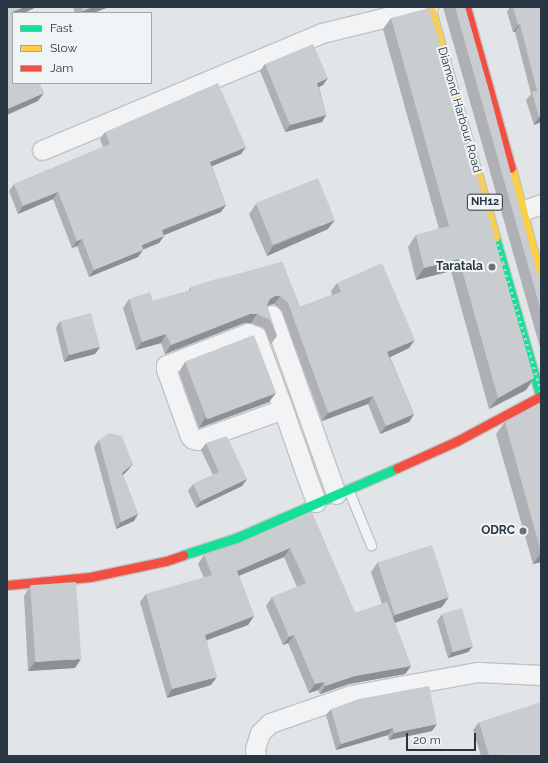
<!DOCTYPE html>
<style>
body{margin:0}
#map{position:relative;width:548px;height:763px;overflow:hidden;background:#e2e5e8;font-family:Raleway,sans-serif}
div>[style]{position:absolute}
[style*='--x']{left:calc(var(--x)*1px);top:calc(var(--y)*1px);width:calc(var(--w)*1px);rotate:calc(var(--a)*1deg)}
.roads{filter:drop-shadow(1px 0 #c0c3c6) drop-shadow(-1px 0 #c0c3c6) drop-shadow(0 1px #c0c3c6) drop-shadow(0 -1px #c0c3c6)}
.lane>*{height:9px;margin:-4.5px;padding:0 4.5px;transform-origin:4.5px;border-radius:4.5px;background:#f2f3f4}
.street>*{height:19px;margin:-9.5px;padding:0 9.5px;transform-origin:9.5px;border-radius:9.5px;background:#f2f3f4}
.fast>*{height:9px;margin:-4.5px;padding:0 4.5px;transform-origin:4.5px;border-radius:4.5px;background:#16e098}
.slow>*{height:9px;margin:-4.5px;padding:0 4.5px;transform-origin:4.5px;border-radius:4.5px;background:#ffcf43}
.jam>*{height:9px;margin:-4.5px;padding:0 4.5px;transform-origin:4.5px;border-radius:4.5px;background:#f24e42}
.rail>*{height:3px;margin-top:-1.5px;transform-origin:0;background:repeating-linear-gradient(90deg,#cbcdcf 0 2px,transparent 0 6px)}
.wall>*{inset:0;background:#aeb0b3}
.shaded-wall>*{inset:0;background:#8d9092}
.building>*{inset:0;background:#cacdd0;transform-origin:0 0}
.dots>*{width:11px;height:11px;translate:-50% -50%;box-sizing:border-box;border:2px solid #eff4f7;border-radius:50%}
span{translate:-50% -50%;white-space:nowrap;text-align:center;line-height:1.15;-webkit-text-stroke:4px #eff4f7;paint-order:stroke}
.shield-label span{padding:1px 3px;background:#eff4f7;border:1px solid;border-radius:3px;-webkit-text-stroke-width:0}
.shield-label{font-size:11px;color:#273642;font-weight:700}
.street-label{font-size:12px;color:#273642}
.poi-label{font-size:12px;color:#273642;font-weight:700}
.right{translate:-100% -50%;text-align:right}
.frame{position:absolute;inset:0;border:8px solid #273642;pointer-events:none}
.legend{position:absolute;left:12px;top:12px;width:140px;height:72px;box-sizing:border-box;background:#eff4f7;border:1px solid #9fa8af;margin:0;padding:5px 7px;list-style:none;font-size:12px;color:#273642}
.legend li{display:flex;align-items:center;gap:8px;height:20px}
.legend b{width:20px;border:1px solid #9fa8af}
.scale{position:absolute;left:406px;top:733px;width:70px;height:18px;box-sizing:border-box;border:2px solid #273642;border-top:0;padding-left:5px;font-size:12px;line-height:14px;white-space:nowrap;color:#273642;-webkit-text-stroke:3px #eff4f7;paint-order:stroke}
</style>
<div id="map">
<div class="roads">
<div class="lane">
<i style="--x:348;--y:489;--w:61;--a:67.7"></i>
</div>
<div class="street">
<i style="--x:42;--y:150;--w:303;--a:-22.7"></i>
<i style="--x:322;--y:33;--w:109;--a:-13.8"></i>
<i style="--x:522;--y:211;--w:20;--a:-20"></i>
<i style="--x:272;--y:315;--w:190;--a:70.3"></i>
<i style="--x:283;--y:409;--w:91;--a:160.2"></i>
<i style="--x:197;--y:440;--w:4;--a:-166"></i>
<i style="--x:193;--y:439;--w:4;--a:-135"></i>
<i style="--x:190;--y:436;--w:71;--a:-109.7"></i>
<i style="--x:166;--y:369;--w:4;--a:-90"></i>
<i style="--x:166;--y:365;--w:88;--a:-21.3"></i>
<i style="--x:248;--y:333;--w:9;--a:21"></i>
<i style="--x:256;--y:336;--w:78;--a:69.7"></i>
<i style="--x:283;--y:409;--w:42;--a:70.7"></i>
<i style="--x:297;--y:449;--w:24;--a:71"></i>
<i style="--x:305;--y:472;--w:32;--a:70"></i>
<i style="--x:256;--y:756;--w:7;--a:-98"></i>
<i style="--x:255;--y:749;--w:17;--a:-73"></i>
<i style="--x:260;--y:733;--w:14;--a:-45"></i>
<i style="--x:270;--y:723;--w:86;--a:-19.1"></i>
<i style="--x:351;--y:695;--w:129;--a:-10.3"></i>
<i style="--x:478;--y:672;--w:63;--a:2.7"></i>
</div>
<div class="fast">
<i style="--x:495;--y:237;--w:167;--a:74.1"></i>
<i style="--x:183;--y:555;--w:56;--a:-17.8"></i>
<i style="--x:236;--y:538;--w:176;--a:-23.5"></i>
</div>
<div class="slow">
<i style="--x:430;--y:7;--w:239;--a:74.2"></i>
<i style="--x:511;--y:168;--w:118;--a:75.3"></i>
</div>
<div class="jam">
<i style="--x:466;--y:7;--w:167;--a:74.4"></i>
<i style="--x:397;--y:468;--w:66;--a:-24.2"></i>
<i style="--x:457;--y:441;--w:95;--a:-28.2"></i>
<i style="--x:7;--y:585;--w:83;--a:-5.5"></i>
<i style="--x:90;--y:577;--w:78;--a:-11.9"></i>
<i style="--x:166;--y:561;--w:18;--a:-19"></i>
</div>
</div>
<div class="rail">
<i style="--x:431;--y:7;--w:266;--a:74.3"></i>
<i style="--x:503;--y:263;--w:134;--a:73.5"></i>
</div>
<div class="wall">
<i style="clip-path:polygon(73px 7px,109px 7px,93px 13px,75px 13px)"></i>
<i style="clip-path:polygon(443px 7px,465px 7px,537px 273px,541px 279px,541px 351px)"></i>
<i style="clip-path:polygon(510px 7px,541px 7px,541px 122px,534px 125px,526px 100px,531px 94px,515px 32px,513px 32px,507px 12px)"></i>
<i style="clip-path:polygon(391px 18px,534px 378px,526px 390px,489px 409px,451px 271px,416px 280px,408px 247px,416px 235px,439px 229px,383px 29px)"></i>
<i style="clip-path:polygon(265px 64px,323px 85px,319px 87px,326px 115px,322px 122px,285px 132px,260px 71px)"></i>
<i style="clip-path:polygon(105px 132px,241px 154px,212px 166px,226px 205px,221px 212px,164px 235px,164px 236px,159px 243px,143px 250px,138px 257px,89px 277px,77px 246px,72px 248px,53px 199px,18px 214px,9px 191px,14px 184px,103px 147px,100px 139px)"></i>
<i style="clip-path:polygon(256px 204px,328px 229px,267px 256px,249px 214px)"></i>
<i style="clip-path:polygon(282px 262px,300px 307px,332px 295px,331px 291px,337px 283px,409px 348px,390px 357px,414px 414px,409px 422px,380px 434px,368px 404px,322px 421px,282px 311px,274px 304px,269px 305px,267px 306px,277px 336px,271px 344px,264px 328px,251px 323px,244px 323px,165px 354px,161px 343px,136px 350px,123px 308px,129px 299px,153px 301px,188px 291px,191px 287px)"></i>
<i style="clip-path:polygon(60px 321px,100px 347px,95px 354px,64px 362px,56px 328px)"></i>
<i style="clip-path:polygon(185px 362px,269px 402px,199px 428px,179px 372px)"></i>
<i style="clip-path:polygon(541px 404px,541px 562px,533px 564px,496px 434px,505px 422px)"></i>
<i style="clip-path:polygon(99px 440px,133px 464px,128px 470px,123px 475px,138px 514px,134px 521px,116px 529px,94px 447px)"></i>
<i style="clip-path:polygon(206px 443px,247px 479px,242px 486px,196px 508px,188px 491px,193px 484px,213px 475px,201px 450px)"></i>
<i style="clip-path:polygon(312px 513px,355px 613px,382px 604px,371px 572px,378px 562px,442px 607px,395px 623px,411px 666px,405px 674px,349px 684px,320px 694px,318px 690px,309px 693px,288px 643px,283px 645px,266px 606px,272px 597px,297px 587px,284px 557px,239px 576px,254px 616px,248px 625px,207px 640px,211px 685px,167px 698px,140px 602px,146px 594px,204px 578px,198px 564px,204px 555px,247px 541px)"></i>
<i style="clip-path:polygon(30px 586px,75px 668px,28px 671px,24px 596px)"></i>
<i style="clip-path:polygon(442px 614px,473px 646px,468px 652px,448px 658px,437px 621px)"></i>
<i style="clip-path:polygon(331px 709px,432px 731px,389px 740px,388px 735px,336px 750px,326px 715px)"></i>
<i style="clip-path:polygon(479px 722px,541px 756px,481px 756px,473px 730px)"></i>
</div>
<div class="shaded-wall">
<i style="clip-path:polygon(24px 7px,37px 7px,24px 13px,13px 13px,13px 18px,12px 12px)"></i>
<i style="clip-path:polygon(92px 7px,109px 7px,93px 13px,81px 13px,83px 11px)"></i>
<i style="clip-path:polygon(520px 24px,515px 32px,513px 32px,518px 25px)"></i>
<i style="clip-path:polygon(328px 78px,323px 85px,313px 90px,317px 83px)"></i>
<i style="clip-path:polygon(44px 93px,38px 101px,7px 115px,7px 109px)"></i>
<i style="clip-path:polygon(326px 115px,322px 122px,285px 132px,290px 125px)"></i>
<i style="clip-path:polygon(541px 116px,541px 122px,534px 125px,539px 117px)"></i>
<i style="clip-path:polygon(246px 147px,241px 154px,205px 169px,210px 162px)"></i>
<i style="clip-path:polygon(58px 192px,53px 199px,18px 214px,23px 206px)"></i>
<i style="clip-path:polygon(226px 205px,221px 212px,157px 238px,162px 230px)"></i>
<i style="clip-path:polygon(335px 220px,328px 229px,267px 256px,273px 246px)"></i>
<i style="clip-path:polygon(164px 236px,159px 243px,136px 252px,142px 245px)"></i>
<i style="clip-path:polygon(82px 239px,77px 246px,72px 248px,77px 241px)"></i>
<i style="clip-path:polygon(143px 250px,138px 257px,89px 277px,94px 270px)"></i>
<i style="clip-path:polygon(459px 259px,451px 271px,416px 280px,424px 268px)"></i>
<i style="clip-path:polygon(275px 296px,280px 296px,274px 304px,269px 305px,264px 308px,270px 299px)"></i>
<i style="clip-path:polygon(250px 314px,257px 314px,251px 323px,244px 323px,165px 354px,171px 345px)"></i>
<i style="clip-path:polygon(166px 334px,161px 343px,136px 350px,142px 342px)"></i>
<i style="clip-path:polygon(415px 340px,409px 348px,382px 361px,387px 352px)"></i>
<i style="clip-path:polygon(100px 347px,95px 354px,64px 362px,69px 355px)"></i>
<i style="clip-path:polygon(534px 378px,526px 390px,489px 409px,498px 398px)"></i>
<i style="clip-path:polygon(276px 393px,269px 402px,199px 428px,205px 418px)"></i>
<i style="clip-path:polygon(373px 396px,368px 404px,322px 421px,328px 413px)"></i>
<i style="clip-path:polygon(414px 414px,409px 422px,380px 434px,386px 426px)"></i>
<i style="clip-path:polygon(133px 464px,128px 470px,118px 480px,122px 473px)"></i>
<i style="clip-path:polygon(247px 479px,242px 486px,196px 508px,201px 501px)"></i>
<i style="clip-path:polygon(138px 514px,134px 521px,116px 529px,121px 522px)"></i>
<i style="clip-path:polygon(290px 548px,284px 557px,231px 579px,237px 571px)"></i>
<i style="clip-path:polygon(541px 553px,541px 562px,533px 564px)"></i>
<i style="clip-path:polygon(449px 597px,442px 607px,388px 625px,395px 615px)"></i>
<i style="clip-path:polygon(254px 616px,248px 625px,199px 643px,205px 635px)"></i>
<i style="clip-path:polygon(294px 635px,288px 643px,283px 645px,289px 637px)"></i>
<i style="clip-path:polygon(473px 646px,468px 652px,448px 658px,452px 652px)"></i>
<i style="clip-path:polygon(81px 659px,75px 668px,28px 671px,35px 662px)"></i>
<i style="clip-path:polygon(411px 666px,405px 674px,349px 684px,320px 694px,325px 686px,355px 676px)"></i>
<i style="clip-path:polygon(217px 677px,211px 685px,167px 698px,172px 689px)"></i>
<i style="clip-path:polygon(324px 682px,318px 690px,309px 693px,315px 684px)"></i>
<i style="clip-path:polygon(437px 724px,432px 731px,389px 740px,394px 733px)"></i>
<i style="clip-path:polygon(393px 728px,388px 735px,336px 750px,341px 744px)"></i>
</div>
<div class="building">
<i style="clip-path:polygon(7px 7px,24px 7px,12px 12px,13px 14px,13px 83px,40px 83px,44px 93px,7px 109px)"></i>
<i style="clip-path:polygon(82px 7px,92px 7px,83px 11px)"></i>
<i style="clip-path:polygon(455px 7px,465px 7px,488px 87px,537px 273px,541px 279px,541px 311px)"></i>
<i style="clip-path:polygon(513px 7px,541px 7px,541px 116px,539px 117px,532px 92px,537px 91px,520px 24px,518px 25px)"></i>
<i style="clip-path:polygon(429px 8px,534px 378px,498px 398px,459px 259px,424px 268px,416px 235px,449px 226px,391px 18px)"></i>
<i style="clip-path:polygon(313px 44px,328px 78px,317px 83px,326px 115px,290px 125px,265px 64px)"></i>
<i style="clip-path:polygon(218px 83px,246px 147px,210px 162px,226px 205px,162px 230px,164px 236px,142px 245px,143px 250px,94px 270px,82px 239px,77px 241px,58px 192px,23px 206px,14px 184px,110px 144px,105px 132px)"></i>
<i style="left:318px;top:178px;width:45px;height:67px;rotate:68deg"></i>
<i style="clip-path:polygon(282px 262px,300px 307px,341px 292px,337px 283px,382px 263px,415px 340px,387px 352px,414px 414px,386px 426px,373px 396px,328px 413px,288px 303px,280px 296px,275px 296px,270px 299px,267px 305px,277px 336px,270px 320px,257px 314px,250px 314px,171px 345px,166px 334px,142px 342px,129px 299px,150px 292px,153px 301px,191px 290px,191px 287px,219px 278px,219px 279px)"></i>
<i style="left:91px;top:313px;width:35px;height:32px;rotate:75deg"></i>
<i style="left:254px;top:335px;width:62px;height:74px;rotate:69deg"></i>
<i style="clip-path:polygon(541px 404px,541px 552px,505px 422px)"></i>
<i style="clip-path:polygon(109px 433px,122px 436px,133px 464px,122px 473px,138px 514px,121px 522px,99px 440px)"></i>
<i style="clip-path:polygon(227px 436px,247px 479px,201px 501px,193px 484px,219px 472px,206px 443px)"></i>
<i style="clip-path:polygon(312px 513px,355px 613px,387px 602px,411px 666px,355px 676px,325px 686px,324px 682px,315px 684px,294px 635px,289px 637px,272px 597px,306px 583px,290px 548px,237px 571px,254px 616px,205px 635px,217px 677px,172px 689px,146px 594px,212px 575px,204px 555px,247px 541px)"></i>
<i style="left:432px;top:545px;width:55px;height:57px;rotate:72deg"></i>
<i style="left:76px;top:582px;width:77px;height:46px;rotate:86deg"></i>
<i style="left:462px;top:608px;width:40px;height:21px;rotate:74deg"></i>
<i style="clip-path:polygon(429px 686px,437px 724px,394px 733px,393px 728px,341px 744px,331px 709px,359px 699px)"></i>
<i style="clip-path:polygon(541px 702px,541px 756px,498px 756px,497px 754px,489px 756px,479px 722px)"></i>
</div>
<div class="dots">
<i style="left:492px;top:267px;background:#68737c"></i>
<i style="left:523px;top:531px;background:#68737c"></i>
</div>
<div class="shield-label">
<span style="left:485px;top:202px">NH12</span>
</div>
<div class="street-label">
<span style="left:459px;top:110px;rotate:74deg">Diamond Harbour Road</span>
</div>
<div class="poi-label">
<span class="right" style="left:483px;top:267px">Taratala</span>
<span class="right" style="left:515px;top:531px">ODRC</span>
</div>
<div class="frame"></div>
<ul class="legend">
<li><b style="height:5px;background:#16e098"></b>Fast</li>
<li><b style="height:5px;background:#ffcf43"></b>Slow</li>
<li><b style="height:5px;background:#f24e42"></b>Jam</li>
</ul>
<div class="scale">20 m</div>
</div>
